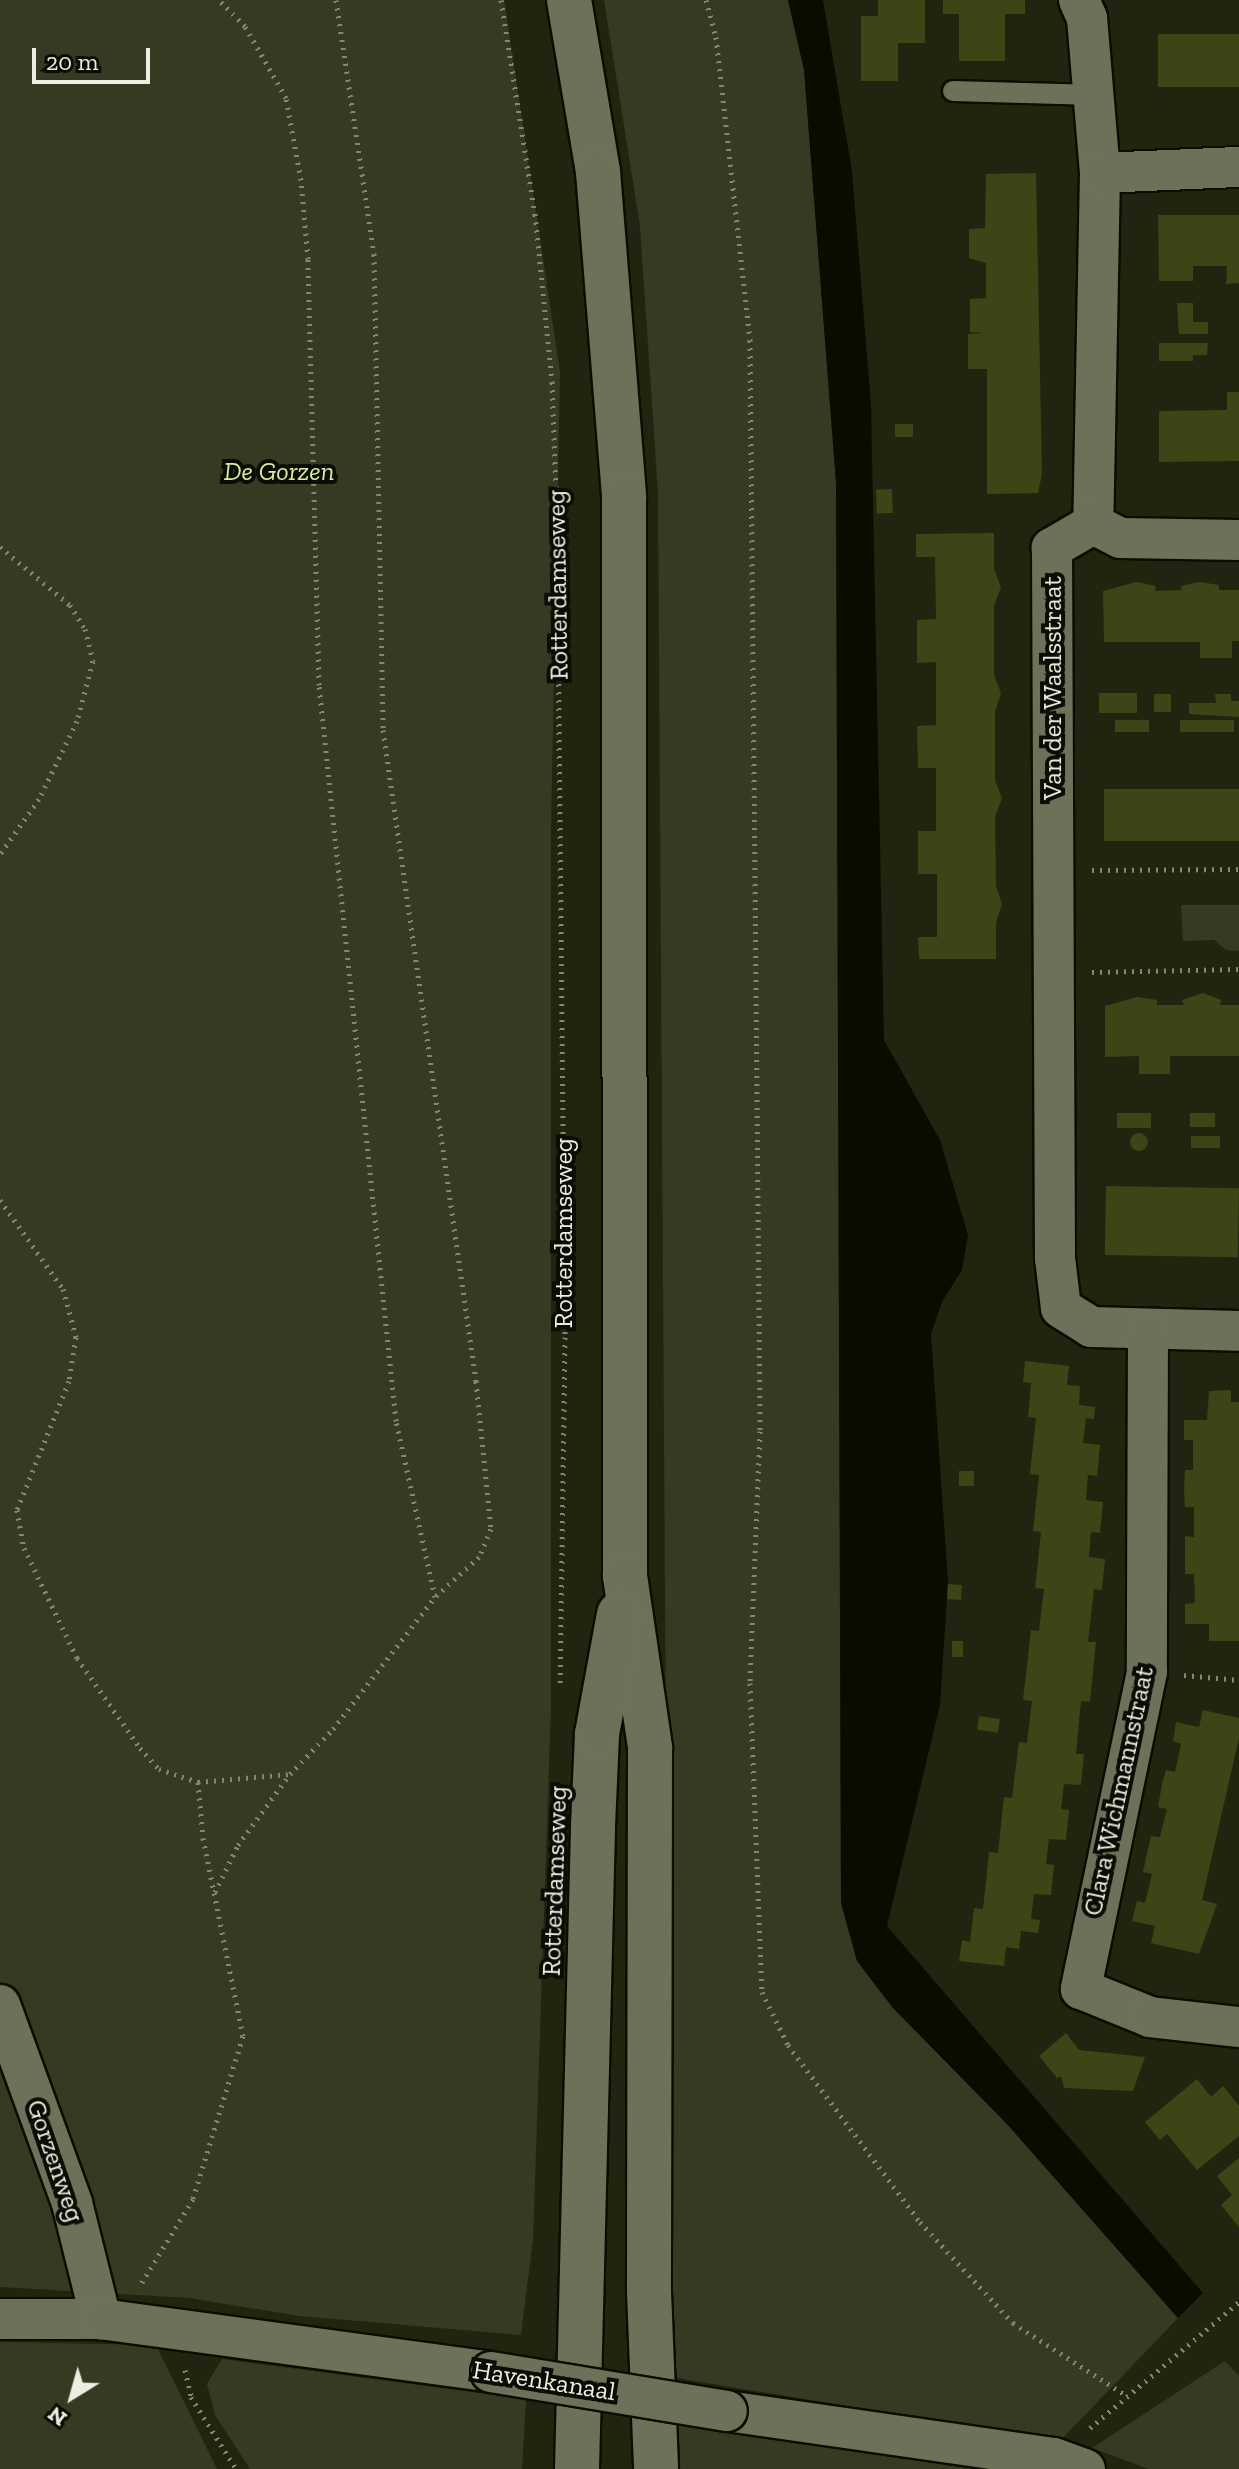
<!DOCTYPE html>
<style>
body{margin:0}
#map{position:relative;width:1239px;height:2469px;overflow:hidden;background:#20250f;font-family:"Zilla Slab",serif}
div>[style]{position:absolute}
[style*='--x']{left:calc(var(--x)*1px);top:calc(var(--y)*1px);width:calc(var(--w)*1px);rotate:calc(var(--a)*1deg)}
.green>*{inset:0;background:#353b22}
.water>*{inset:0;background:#090d00}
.building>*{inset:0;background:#3c4516;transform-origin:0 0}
.round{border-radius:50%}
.path>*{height:5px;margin-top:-2.5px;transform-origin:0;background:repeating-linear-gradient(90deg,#838776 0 2px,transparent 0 8px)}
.roads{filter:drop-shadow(2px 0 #0a0d00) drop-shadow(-2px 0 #0a0d00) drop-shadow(0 2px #0a0d00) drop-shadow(0 -2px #0a0d00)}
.service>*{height:20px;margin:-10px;padding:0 10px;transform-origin:10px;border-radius:10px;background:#6c7259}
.minor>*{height:40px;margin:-20px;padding:0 20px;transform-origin:20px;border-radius:20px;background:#6c7259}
.secondary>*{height:44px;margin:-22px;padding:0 22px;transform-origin:22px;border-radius:22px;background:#6c7259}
.bridges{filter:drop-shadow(2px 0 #0a0d00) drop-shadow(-2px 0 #0a0d00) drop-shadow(0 2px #0a0d00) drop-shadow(0 -2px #0a0d00)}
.minor-bridge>*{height:40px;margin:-20px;padding:0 20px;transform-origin:20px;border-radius:20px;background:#6c7259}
span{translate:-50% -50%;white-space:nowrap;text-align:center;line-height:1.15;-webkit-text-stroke:8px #0b0d05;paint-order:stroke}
.park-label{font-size:26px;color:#daeca0;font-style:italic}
.street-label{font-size:26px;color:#ebeee1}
.north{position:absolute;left:32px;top:2357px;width:80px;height:80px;-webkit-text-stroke:6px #0b0d05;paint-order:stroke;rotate:217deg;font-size:22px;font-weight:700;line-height:32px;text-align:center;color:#ebeee1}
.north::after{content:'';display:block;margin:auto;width:28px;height:36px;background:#ebeee1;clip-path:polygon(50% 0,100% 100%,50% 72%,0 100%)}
.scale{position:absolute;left:32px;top:48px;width:118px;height:36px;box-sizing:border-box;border:4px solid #ebeee1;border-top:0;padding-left:10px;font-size:24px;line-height:28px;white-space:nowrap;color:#ebeee1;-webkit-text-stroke:6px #0b0d05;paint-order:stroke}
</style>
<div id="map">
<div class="green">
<i style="clip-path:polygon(0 0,504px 0,560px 372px,551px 828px,551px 1706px,533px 2240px,521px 2335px,299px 2316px,190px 2298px,0 2287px)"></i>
<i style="clip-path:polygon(604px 0,788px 0,804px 69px,836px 482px,841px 1903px,857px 1961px,893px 2008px,1007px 2124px,1178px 2318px,1060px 2441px,670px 2377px,658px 493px,640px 226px)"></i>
<i style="clip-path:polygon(1181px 905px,1239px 905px,1239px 951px,1226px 950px,1214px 940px,1183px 941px)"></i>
<i style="clip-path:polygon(0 2342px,156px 2345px,217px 2469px,0 2469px)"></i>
<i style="clip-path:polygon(222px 2359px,526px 2399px,522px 2469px,250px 2469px,215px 2415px,207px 2384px)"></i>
<i style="clip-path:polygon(1225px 2361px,1239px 2376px,1239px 2469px,1149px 2469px,1092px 2448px)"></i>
<i style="clip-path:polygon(677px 2419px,1005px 2469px,678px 2469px)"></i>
</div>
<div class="water">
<i style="clip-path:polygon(788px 0,823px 0,852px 171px,871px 405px,884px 1040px,940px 1140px,968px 1235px,962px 1270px,942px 1302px,931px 1334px,948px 1582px,940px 1705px,887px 1926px,1203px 2293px,1178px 2318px,1007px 2124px,893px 2008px,857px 1961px,841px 1903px,836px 482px,804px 70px)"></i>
</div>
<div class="building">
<i style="clip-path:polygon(878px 0,925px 0,925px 43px,898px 43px,898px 81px,861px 81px,861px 16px,878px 16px)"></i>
<i style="clip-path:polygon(943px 0,1025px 0,1025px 14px,1005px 14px,1005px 61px,959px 61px,959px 14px,943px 14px)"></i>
<i style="left:1239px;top:34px;width:53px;height:81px;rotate:90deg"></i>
<i style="clip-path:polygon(1036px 173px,1042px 474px,1038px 493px,987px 494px,987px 369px,968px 369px,968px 334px,985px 333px,970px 332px,970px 299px,986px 298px,986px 263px,969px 258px,969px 229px,985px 228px,986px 174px)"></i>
<i style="clip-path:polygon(1158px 215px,1239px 215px,1239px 283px,1226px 284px,1227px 266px,1193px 266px,1193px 281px,1159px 281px)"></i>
<i style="clip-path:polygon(1177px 303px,1193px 303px,1193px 322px,1208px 322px,1208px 334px,1179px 334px)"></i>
<i style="clip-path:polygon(1159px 343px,1208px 343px,1207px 355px,1193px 355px,1193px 361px,1159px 361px)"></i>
<i style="clip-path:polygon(1227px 392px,1239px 392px,1239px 461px,1159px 462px,1159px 411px,1227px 410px)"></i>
<i style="left:913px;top:424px;width:13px;height:18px;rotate:90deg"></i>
<i style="left:892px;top:489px;width:24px;height:16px;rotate:88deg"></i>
<i style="clip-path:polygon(994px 533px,994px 569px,1001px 587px,994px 606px,994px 675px,1001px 693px,995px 712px,995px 780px,1002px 798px,995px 817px,996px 886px,1002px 904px,996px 923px,996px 959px,919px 959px,918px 937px,937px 937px,937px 874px,918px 874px,918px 831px,936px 831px,936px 768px,918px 768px,917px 726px,936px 725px,936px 662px,917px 663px,917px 620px,936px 619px,935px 557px,916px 557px,916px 534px)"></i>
<i style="clip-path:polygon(1136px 582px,1156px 586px,1155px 591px,1182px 590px,1181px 586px,1199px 582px,1219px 585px,1219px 590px,1239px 590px,1239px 641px,1232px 641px,1232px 658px,1200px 658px,1200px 642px,1104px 642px,1103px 591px)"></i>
<i style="left:1099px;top:693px;width:38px;height:20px"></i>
<i style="left:1171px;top:694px;width:18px;height:17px;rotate:90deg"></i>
<i style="clip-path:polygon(1215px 694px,1231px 694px,1231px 701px,1239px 701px,1239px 717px,1189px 714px,1189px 703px,1216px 703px)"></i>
<i style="left:1115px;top:720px;width:34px;height:12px"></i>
<i style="left:1180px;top:720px;width:54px;height:12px"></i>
<i style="left:1104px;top:789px;width:135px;height:52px"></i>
<i style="clip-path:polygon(1203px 993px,1221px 1000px,1220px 1005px,1239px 1005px,1239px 1056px,1170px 1056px,1170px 1074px,1139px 1074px,1139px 1056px,1105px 1057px,1105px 1006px,1137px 997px,1157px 1000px,1157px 1005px,1184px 1005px,1182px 1000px)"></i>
<i style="left:1117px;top:1113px;width:34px;height:15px"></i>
<i style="left:1190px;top:1113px;width:25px;height:14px"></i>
<i class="round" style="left:1130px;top:1133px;width:18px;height:18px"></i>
<i style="left:1191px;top:1136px;width:29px;height:12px"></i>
<i style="left:1106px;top:1186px;width:133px;height:69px;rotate:1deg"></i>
<i style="clip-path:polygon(1025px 1361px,1069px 1366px,1067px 1385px,1080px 1386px,1079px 1405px,1095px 1407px,1094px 1419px,1086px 1418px,1083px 1443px,1100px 1445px,1097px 1476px,1088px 1475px,1086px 1500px,1103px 1502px,1100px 1533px,1091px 1532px,1089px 1557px,1105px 1559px,1102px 1590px,1094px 1589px,1088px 1642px,1096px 1642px,1090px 1702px,1081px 1701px,1076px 1754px,1084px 1754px,1081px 1785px,1064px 1784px,1061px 1809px,1069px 1810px,1066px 1840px,1049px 1839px,1046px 1864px,1054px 1865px,1051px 1895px,1034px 1894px,1031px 1919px,1040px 1920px,1038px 1933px,1021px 1931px,1019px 1949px,1006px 1947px,1004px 1966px,959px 1961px,962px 1940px,970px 1942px,974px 1908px,983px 1909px,989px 1852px,998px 1853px,1004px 1797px,1012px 1798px,1019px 1742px,1027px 1743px,1032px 1701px,1023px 1700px,1031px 1630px,1039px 1631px,1044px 1589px,1035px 1588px,1041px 1532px,1033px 1531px,1039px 1475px,1030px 1474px,1036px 1418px,1028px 1417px,1031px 1383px,1023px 1382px)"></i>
<i style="clip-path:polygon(1231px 1390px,1231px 1402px,1239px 1402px,1239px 1641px,1209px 1641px,1209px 1624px,1185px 1624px,1185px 1604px,1195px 1603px,1194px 1574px,1185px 1574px,1185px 1536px,1194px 1537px,1194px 1507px,1185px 1507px,1184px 1488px,1185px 1470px,1193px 1470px,1193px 1440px,1184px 1440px,1184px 1420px,1207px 1420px,1209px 1391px)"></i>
<i style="left:959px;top:1471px;width:15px;height:15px"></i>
<i style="left:948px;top:1584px;width:14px;height:15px;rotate:4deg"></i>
<i style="left:952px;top:1641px;width:11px;height:16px"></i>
<i style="clip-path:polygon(1203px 1710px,1239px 1718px,1239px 1738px,1202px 1900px,1217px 1904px,1199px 1954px,1151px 1943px,1155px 1926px,1132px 1921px,1137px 1901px,1145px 1903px,1152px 1874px,1143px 1872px,1146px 1858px,1151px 1836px,1160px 1837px,1167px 1809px,1158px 1807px,1162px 1784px,1166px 1770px,1175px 1772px,1181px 1744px,1173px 1741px,1176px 1722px,1199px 1727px)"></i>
<i style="left:979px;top:1716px;width:21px;height:14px;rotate:8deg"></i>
<i style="clip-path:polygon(1066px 2033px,1079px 2050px,1145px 2057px,1133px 2091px,1064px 2088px,1061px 2076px,1057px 2078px,1039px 2056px)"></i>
<i style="clip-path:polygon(1197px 2079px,1211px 2097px,1223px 2086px,1239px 2106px,1239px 2136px,1197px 2170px,1167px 2134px,1160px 2140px,1145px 2122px)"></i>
<i style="clip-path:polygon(1239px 2158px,1239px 2227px,1221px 2205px,1232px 2195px,1217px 2176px)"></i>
</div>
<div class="path">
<i style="--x:336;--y:0;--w:257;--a:81.5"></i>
<i style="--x:374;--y:254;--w:476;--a:88.9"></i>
<i style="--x:383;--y:730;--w:658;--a:81.87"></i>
<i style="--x:476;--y:1381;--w:149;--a:84.2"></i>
<i style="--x:491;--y:1529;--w:30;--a:113"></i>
<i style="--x:479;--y:1557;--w:58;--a:137.8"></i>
<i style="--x:501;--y:0;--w:217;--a:81"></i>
<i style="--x:535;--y:214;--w:169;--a:84.2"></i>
<i style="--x:552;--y:382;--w:134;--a:87.9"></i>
<i style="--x:557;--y:516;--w:821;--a:89.44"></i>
<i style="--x:565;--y:1337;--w:350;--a:90.8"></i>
<i style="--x:706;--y:0;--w:38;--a:75"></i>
<i style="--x:716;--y:37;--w:305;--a:83.6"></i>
<i style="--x:750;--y:340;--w:1091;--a:89.47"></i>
<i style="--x:760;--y:1431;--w:252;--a:92.3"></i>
<i style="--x:750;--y:1683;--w:309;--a:87.8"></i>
<i style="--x:762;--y:1992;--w:59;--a:63.9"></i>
<i style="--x:788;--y:2045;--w:221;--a:53.3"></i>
<i style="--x:920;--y:2222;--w:137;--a:47.4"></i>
<i style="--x:1013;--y:2323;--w:135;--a:32.6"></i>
<i style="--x:0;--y:547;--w:91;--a:39.6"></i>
<i style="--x:70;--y:605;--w:28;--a:58"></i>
<i style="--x:85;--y:629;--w:33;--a:76"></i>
<i style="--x:93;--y:661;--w:62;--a:104.9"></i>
<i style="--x:77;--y:721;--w:87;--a:116"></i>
<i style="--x:39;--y:799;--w:67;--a:125.3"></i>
<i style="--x:1092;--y:870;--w:147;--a:-0.4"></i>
<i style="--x:1092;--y:972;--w:147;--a:-1.2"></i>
<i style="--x:0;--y:1200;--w:109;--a:54.7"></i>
<i style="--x:63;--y:1289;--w:50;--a:74.8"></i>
<i style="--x:76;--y:1337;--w:45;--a:99"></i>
<i style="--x:69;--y:1381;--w:139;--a:112"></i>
<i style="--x:17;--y:1510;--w:39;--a:80"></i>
<i style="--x:24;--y:1548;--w:122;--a:64.3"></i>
<i style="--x:77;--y:1658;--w:110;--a:55"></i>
<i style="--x:140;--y:1748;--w:28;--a:48"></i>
<i style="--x:159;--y:1769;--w:41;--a:18.4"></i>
<i style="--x:198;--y:1782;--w:56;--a:84.9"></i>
<i style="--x:203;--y:1838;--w:202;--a:78.6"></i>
<i style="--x:243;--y:2036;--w:170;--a:107.1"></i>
<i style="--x:193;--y:2199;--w:100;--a:121.5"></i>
<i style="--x:1184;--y:1675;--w:55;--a:5.2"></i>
<i style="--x:198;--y:1782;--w:92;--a:-5"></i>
<i style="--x:215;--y:1892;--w:52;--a:-63.9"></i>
<i style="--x:238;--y:1845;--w:88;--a:-53.8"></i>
<i style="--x:290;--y:1774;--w:62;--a:-46.3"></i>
<i style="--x:333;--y:1729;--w:167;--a:-52.3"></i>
<i style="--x:435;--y:1597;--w:180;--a:-102.5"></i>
<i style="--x:396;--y:1421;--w:740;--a:-95.97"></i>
<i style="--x:319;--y:685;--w:426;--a:-91.5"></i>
<i style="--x:308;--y:259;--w:79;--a:-95.1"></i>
<i style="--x:301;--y:180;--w:83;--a:-100.4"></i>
<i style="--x:286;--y:98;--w:83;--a:-119.7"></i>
<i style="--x:245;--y:26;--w:37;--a:-135"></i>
<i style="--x:185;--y:2370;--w:28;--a:77"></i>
<i style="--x:191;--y:2397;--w:85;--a:58"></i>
<i style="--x:1090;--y:2428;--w:195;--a:-40.2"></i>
</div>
<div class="roads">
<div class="service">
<i style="--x:953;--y:91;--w:142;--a:1.6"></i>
</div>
<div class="minor">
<i style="--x:1079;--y:0;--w:20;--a:66"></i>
<i style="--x:1087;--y:18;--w:156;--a:85.2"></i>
<i style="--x:1100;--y:173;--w:351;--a:91.1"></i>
<i style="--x:1093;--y:524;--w:48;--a:149.7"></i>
<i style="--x:1052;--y:548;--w:710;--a:89.76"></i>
<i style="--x:1055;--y:1258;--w:50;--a:83.2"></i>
<i style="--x:1061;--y:1308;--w:36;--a:32"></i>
<i style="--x:1091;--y:1327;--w:148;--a:1.5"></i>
<i style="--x:1100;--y:173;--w:139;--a:-2.5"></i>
<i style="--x:1093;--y:524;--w:31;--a:27"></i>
<i style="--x:1121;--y:538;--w:118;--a:1"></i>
<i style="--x:1148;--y:1332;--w:340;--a:90.2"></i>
<i style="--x:1147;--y:1672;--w:324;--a:101.8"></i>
<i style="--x:1081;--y:1989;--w:74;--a:22.1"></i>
<i style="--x:1150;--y:2017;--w:90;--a:6.4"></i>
<i style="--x:0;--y:2005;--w:211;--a:70"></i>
<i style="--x:72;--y:2203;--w:120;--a:76"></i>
<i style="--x:0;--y:2319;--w:101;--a:0"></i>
<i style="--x:101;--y:2319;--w:394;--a:7.7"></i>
<i style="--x:727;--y:2411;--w:330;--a:8.2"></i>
<i style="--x:1054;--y:2458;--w:33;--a:20"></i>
</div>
<div class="secondary">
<i style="--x:569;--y:0;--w:174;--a:80.4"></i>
<i style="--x:598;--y:172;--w:325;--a:85.4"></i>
<i style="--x:624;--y:496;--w:1080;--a:89.95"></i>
<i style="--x:625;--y:1576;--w:174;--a:81.7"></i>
<i style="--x:650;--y:1748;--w:544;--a:90.11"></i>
<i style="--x:649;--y:2292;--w:177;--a:87.7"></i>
<i style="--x:577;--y:2469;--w:643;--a:-88.57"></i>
<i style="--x:593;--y:1826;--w:92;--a:-87.5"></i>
<i style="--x:597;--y:1734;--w:122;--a:-79.6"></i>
</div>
</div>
<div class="bridges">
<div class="minor-bridge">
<i style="--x:491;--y:2372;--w:239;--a:9.4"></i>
</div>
</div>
<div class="park-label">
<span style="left:279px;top:472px">De Gorzen</span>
</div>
<div class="street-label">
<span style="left:558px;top:585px;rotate:-91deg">Rotterdamseweg</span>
<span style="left:1053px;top:688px;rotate:-90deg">Van der Waalsstraat</span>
<span style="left:564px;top:1233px;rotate:-90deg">Rotterdamseweg</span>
<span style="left:1119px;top:1791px;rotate:-78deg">Clara Wichmannstraat</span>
<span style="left:555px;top:1881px;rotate:-88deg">Rotterdamseweg</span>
<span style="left:55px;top:2161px;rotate:71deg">Gorzenweg</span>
<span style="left:544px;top:2381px;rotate:9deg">Havenkanaal</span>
</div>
<div class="north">N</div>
<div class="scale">20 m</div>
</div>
